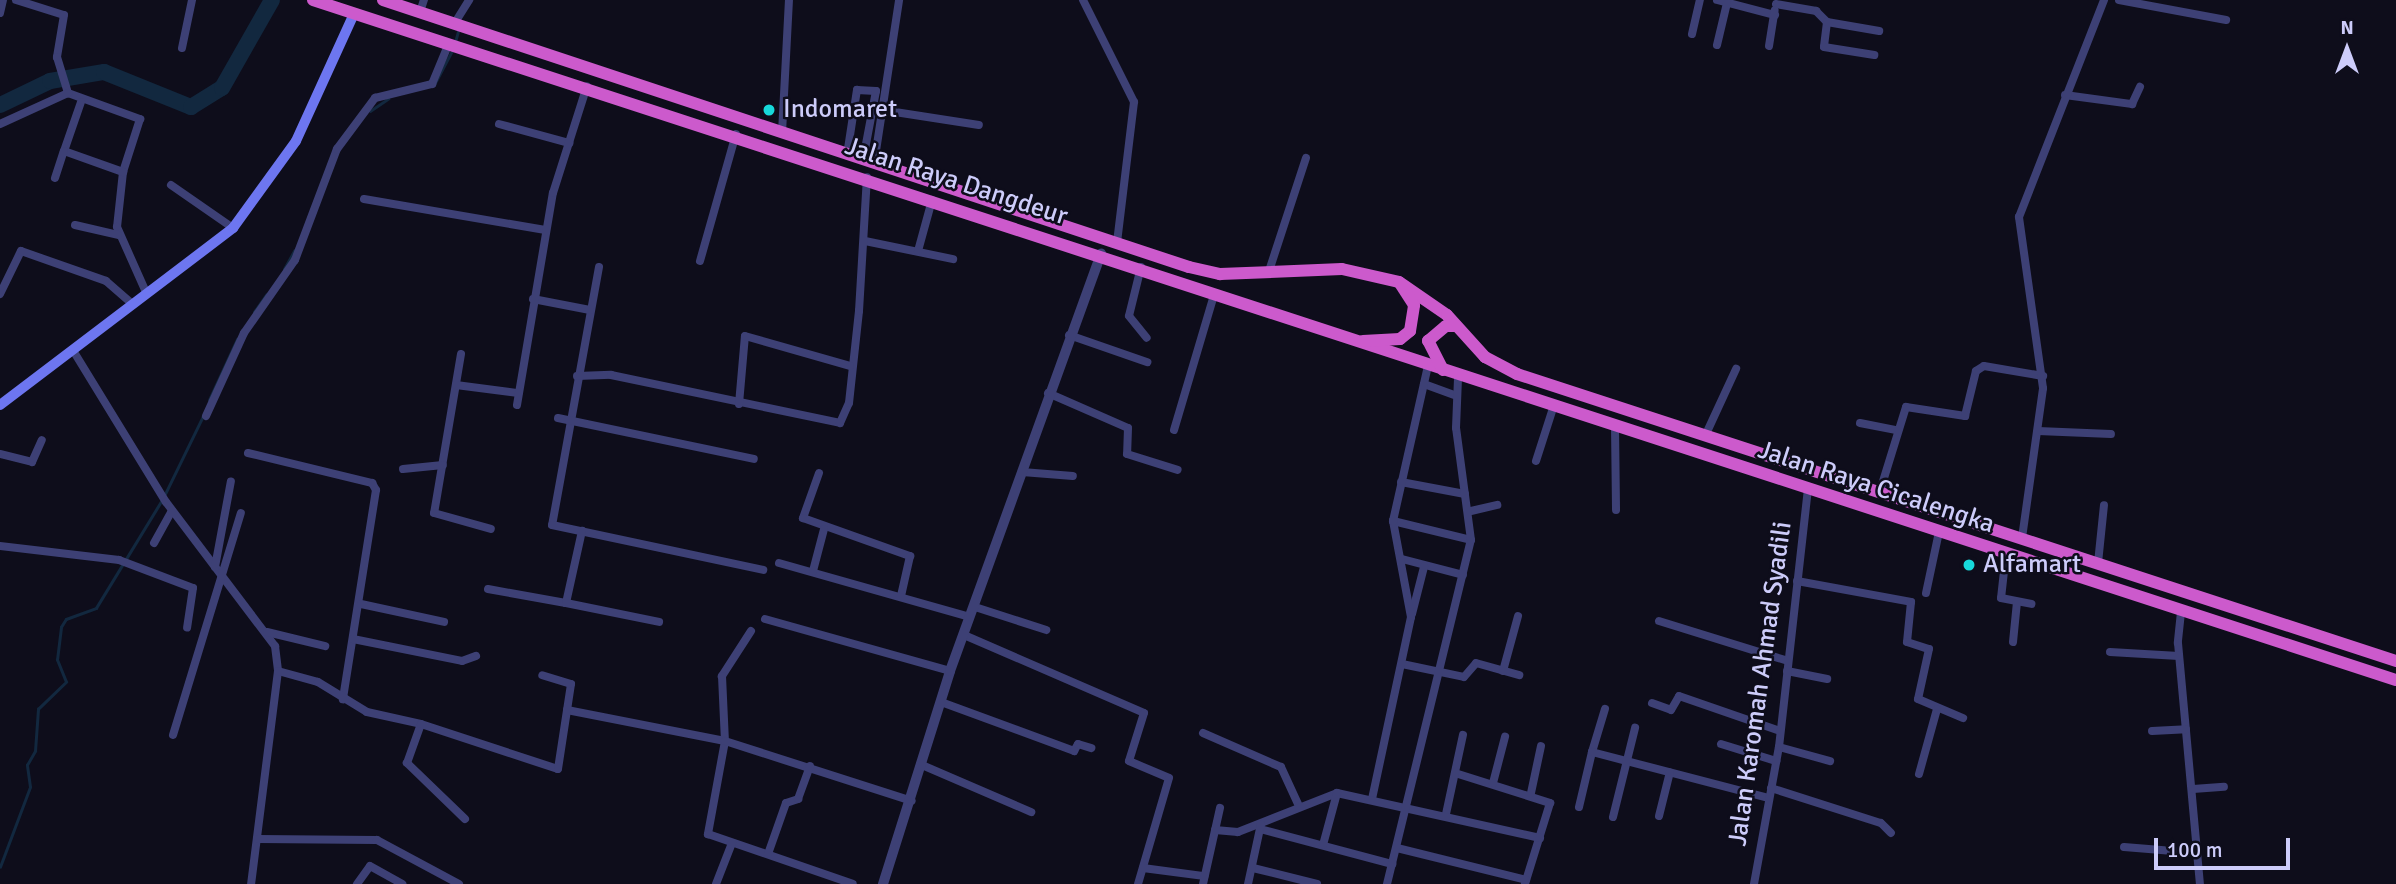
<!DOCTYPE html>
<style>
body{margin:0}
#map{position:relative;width:2396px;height:884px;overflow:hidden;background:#0e0d1b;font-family:Signika,sans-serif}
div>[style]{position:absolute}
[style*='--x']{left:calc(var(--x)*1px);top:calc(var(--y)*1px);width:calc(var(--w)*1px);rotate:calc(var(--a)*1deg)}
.stream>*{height:2.5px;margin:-1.25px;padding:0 1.25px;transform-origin:1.25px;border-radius:1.25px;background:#12283f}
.river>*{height:16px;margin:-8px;padding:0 8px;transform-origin:8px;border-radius:8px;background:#12283f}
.minor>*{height:8px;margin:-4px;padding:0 4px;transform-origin:4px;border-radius:4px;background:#3d4075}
.tertiary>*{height:10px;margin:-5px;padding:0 5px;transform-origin:5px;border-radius:5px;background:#3d4075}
.secondary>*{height:10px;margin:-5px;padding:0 5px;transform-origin:5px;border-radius:5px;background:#6d76f0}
.trunk>*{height:12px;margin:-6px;padding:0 6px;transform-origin:6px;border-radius:6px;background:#cc5acc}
.dots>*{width:19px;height:19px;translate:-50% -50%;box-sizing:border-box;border:4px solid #0e0d1b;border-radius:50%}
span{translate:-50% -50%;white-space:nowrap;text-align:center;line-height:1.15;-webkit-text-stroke:5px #0e0d1b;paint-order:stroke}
.poi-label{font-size:26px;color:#cdccfa}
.left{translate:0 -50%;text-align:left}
.street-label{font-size:26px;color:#cdccfa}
.north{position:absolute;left:2312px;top:14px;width:70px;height:70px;-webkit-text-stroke:5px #0e0d1b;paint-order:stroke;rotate:0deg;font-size:19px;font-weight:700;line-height:28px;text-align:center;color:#cdccfa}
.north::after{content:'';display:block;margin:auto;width:24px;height:32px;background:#cdccfa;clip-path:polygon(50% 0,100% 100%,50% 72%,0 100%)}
.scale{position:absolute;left:2154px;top:838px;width:136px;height:32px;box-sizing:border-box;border:4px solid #cdccfa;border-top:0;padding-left:9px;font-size:21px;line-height:24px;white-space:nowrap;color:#cdccfa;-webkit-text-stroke:5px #0e0d1b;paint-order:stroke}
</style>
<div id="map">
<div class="stream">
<i style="--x:455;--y:42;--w:15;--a:-74"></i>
<i style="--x:434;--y:85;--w:41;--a:-62.2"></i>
<i style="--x:370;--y:111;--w:22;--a:-34"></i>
<i style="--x:284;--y:269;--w:21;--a:-61"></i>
<i style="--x:254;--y:312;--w:21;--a:-55"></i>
<i style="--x:209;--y:400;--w:67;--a:-65.3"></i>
<i style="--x:165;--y:494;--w:87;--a:-64"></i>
<i style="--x:0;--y:867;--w:85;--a:-69.4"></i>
<i style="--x:30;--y:787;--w:22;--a:-98"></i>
<i style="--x:27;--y:765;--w:16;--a:-60"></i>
<i style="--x:35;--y:751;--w:42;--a:-85.9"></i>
<i style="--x:38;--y:709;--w:39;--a:-44"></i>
<i style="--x:66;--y:682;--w:24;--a:-112"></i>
<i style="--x:57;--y:660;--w:33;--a:-83"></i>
<i style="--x:61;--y:627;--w:9;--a:-58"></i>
<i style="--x:66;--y:619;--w:32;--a:-20"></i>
<i style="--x:96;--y:608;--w:127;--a:-58.6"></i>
</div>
<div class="river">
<i style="--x:0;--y:105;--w:55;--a:-25.6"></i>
<i style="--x:50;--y:81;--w:55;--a:-9.5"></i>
<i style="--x:104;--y:72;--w:94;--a:21.9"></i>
<i style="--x:191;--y:107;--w:36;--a:-32"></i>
<i style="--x:222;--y:88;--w:101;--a:-60.4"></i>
</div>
<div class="minor">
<i style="--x:16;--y:0;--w:50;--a:17.4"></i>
<i style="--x:64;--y:15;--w:43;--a:99.5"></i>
<i style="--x:57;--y:57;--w:38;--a:73"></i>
<i style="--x:68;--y:93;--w:77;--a:19.9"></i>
<i style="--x:140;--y:119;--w:56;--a:107.8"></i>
<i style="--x:123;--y:172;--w:55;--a:96.2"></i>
<i style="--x:117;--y:227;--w:71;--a:66"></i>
<i style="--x:1083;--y:0;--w:114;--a:63.4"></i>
<i style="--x:1134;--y:102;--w:142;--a:96.9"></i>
<i style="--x:1717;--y:0;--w:60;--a:14.5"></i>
<i style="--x:2119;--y:0;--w:109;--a:10.6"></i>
<i style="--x:1776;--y:4;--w:41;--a:9.9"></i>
<i style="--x:1816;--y:11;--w:16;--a:45"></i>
<i style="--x:1827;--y:22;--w:25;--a:97"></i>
<i style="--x:1824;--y:47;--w:51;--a:9.1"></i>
<i style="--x:420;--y:12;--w:13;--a:-72"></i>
<i style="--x:0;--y:13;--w:13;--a:-77"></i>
<i style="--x:456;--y:21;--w:25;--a:-58"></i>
<i style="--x:1827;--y:22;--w:53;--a:9.8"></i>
<i style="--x:1692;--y:34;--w:35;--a:-77"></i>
<i style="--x:1717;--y:45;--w:43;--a:-76.6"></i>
<i style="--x:1769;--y:46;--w:36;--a:-81"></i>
<i style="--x:182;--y:48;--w:49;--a:-78.2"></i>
<i style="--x:2065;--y:95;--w:68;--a:7.7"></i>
<i style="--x:2132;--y:104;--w:19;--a:-65"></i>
<i style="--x:81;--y:102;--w:52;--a:109.1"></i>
<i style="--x:64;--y:151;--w:63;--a:19.6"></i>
<i style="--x:882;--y:110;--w:98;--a:8.8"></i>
<i style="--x:0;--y:124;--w:75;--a:-24.5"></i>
<i style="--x:499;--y:124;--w:73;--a:15.2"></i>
<i style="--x:782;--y:133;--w:133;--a:-87"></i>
<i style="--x:847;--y:155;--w:66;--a:-81.3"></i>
<i style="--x:857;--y:90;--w:19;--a:3"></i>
<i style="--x:876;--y:91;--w:70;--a:100.7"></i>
<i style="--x:874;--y:164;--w:166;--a:-81.3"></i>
<i style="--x:55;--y:178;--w:28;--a:-72"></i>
<i style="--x:171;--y:185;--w:75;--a:34.7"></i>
<i style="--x:364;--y:199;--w:184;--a:9.7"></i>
<i style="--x:75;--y:225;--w:44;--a:13.1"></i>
<i style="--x:865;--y:241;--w:90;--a:11.6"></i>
<i style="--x:918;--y:251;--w:53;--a:-74.6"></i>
<i style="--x:700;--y:261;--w:132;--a:-74.2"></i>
<i style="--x:599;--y:267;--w:262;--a:100.3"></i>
<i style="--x:552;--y:525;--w:216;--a:12"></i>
<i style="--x:1141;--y:267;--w:50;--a:103.8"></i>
<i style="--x:1129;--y:316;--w:28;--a:51"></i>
<i style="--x:1269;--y:271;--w:119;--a:-71.9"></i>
<i style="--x:0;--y:294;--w:48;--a:-64"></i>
<i style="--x:21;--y:251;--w:90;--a:19.4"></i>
<i style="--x:106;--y:281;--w:35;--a:41"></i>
<i style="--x:533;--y:299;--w:58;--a:10.9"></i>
<i style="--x:1069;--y:335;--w:83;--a:19.1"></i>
<i style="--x:74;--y:352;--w:176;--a:58.5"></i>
<i style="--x:166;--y:502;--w:181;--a:52.9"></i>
<i style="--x:275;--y:646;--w:25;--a:83"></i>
<i style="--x:278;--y:671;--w:215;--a:97.2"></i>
<i style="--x:461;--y:354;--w:161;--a:99.6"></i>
<i style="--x:434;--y:513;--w:59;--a:15.7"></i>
<i style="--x:577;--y:376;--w:34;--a:-2"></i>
<i style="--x:611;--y:375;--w:234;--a:11.8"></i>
<i style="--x:840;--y:423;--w:22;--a:-66"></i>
<i style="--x:849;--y:403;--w:93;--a:-83.8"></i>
<i style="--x:859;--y:311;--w:134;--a:-86.6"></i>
<i style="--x:1424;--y:384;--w:35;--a:20"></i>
<i style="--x:456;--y:385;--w:63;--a:7.4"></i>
<i style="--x:1048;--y:393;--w:87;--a:23.6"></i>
<i style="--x:1128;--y:428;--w:26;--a:92"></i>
<i style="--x:1127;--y:454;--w:53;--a:17.4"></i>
<i style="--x:739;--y:404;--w:68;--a:-85"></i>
<i style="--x:745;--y:336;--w:109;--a:15.9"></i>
<i style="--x:517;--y:405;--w:215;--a:-80.4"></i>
<i style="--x:553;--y:193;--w:112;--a:-72.4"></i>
<i style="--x:206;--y:416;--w:91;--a:-65.4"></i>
<i style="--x:244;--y:333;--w:89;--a:-55.1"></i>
<i style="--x:295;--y:260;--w:119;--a:-69.3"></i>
<i style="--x:337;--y:149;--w:64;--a:-53.3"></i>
<i style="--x:375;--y:98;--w:59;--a:-13.8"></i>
<i style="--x:432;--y:84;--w:44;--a:-67.5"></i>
<i style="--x:558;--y:418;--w:200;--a:11.8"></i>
<i style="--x:1860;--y:423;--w:37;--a:11"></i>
<i style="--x:1615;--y:426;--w:84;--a:89.3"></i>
<i style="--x:1174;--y:430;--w:141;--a:-73.5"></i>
<i style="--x:2038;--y:431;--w:73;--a:2.4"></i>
<i style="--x:1706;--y:434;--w:72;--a:-65.2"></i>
<i style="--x:248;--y:453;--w:128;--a:13.6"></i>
<i style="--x:372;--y:483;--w:8;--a:60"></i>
<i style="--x:376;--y:490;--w:212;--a:99"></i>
<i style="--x:0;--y:454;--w:33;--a:14"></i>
<i style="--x:32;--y:462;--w:24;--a:-66"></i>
<i style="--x:1536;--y:461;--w:56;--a:-72.2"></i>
<i style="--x:403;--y:469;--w:40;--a:-5.7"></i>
<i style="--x:1022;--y:472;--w:51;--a:4.5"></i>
<i style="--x:819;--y:473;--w:48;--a:109.6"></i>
<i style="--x:803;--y:518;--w:114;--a:19.6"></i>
<i style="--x:910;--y:556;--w:41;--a:102.7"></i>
<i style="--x:1401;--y:482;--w:65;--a:10.6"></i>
<i style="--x:1880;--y:491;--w:88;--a:-72.8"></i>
<i style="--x:1906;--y:407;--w:60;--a:8.7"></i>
<i style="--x:1965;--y:416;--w:46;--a:-76.3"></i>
<i style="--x:1976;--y:371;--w:9;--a:-32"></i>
<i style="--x:1984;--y:366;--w:60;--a:9.6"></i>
<i style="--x:1471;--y:511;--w:27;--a:-13"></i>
<i style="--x:1393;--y:521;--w:80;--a:13.7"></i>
<i style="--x:2022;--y:538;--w:151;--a:-82"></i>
<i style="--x:2043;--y:388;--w:173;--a:-98"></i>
<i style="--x:2019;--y:217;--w:233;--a:-68.6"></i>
<i style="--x:154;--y:543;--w:37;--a:-61"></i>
<i style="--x:0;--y:546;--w:120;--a:6.7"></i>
<i style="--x:119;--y:560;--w:79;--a:20.7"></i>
<i style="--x:193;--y:588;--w:40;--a:98.5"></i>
<i style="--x:2006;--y:553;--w:45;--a:96.3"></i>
<i style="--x:2001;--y:598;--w:31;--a:11"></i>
<i style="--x:1402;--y:559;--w:63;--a:14.7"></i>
<i style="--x:779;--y:563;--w:198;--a:15.8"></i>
<i style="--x:2098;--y:563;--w:58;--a:-84.1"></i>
<i style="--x:215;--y:567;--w:87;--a:-79.5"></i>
<i style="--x:813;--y:571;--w:43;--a:-75.3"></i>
<i style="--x:1797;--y:581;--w:116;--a:10.4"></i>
<i style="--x:1911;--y:602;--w:40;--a:95.7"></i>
<i style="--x:1907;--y:642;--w:23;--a:18"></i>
<i style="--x:1929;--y:649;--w:51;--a:102.4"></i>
<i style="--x:1918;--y:699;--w:49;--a:22.9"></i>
<i style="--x:488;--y:589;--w:79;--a:10.2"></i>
<i style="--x:566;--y:603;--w:74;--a:-77.5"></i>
<i style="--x:1926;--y:593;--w:62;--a:-78"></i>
<i style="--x:566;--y:603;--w:95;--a:11.5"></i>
<i style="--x:361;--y:604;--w:85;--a:12.2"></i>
<i style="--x:975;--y:607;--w:75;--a:17.9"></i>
<i style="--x:2181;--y:612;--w:31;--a:96"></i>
<i style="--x:2178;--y:643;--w:242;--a:84.8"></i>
<i style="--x:1412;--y:614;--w:49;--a:-75.7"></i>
<i style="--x:765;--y:619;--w:192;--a:15.7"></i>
<i style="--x:1659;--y:621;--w:135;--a:17.2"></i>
<i style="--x:751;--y:631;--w:54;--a:122.8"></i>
<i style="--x:722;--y:676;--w:65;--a:87.4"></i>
<i style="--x:725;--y:741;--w:95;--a:100.4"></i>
<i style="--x:708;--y:834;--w:153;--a:19"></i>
<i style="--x:267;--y:632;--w:60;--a:13.6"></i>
<i style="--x:964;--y:635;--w:196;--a:23.4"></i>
<i style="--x:1144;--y:713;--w:50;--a:107.4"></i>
<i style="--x:1129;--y:761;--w:43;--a:23"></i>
<i style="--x:1169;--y:778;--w:110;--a:106.3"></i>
<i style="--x:353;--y:639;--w:111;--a:11.4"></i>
<i style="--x:462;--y:661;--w:15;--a:-20"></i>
<i style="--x:2013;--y:642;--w:40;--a:-84.3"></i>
<i style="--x:2110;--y:652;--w:69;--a:3.3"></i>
<i style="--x:1402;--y:664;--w:63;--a:11.8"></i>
<i style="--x:1464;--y:677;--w:18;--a:-49"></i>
<i style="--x:1476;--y:663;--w:45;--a:15.6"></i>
<i style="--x:278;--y:671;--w:41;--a:15.4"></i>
<i style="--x:318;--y:682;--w:57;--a:31.5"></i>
<i style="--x:367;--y:712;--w:55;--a:12.5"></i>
<i style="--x:1503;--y:671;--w:57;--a:-74.7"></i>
<i style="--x:1787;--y:671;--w:41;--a:11.3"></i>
<i style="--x:941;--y:702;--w:142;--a:20.2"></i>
<i style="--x:1074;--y:751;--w:8;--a:-60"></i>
<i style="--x:1078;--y:744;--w:14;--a:17"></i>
<i style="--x:1652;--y:703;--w:20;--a:20"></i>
<i style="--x:1671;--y:710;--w:16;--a:-60"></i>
<i style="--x:1679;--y:696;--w:107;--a:19.1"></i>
<i style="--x:567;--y:710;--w:161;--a:11.1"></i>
<i style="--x:725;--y:741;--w:196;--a:17.8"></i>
<i style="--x:2152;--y:731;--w:34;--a:-3"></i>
<i style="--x:1203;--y:733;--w:85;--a:23.6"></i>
<i style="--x:1281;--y:767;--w:41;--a:65.3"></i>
<i style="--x:173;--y:735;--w:232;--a:-73"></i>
<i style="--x:1721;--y:744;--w:58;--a:17.2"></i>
<i style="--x:1779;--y:747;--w:53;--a:15.4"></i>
<i style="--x:1592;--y:752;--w:45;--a:-73.2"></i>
<i style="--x:922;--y:765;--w:119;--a:23.3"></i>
<i style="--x:1455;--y:773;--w:100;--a:17.5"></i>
<i style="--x:1550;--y:803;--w:85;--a:107.2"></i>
<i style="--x:1919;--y:774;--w:67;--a:-74.5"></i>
<i style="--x:1493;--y:783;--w:48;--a:-75.4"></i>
<i style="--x:1771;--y:788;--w:115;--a:17.7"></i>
<i style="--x:1881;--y:823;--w:14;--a:45"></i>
<i style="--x:2193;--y:789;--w:31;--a:-4"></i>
<i style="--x:1531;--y:793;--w:48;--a:-78"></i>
<i style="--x:1372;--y:799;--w:186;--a:-77.9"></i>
<i style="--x:1411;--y:617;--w:98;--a:-100.6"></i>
<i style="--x:1393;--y:521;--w:159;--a:-77.3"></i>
<i style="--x:1579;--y:807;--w:57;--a:-76.7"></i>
<i style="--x:1592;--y:752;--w:182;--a:14.6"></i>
<i style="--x:1446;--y:814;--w:81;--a:-77.9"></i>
<i style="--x:1659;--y:816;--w:45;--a:-76"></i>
<i style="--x:1613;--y:817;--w:92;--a:-76.1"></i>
<i style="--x:465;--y:819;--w:81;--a:-136"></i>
<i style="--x:407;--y:763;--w:41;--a:-70.3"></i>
<i style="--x:421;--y:724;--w:144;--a:18.2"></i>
<i style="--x:558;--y:769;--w:86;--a:-81.3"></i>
<i style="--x:571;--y:684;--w:30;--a:-163"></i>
<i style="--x:1260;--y:829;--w:137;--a:14.9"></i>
<i style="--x:1215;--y:830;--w:23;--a:5"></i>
<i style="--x:1238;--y:832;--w:106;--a:-21.5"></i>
<i style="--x:1337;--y:793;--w:208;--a:12.5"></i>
<i style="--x:258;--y:839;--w:119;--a:0.5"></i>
<i style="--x:377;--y:840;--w:93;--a:28.2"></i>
<i style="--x:1323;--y:845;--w:54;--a:-74.9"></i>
<i style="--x:2124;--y:847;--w:74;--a:4.6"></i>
<i style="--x:1397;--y:848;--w:133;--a:13.9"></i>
<i style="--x:768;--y:854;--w:54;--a:-70.6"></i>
<i style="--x:786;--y:803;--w:13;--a:-18"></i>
<i style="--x:798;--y:799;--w:35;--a:-70"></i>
<i style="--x:1143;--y:868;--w:62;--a:7.5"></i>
<i style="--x:1253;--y:868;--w:66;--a:14"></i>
<i style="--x:357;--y:884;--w:22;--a:-54"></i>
<i style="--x:370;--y:866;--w:37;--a:29"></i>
<i style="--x:716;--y:884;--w:44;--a:-68.7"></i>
<i style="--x:1203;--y:884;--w:78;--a:-77.4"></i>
<i style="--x:1248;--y:884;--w:61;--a:-77.8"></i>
<i style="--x:1387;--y:884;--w:354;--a:-76.3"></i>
<i style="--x:1471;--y:540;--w:113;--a:-97.6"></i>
<i style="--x:1456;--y:428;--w:50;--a:-87.7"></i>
<i style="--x:1754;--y:884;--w:139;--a:-79.7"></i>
<i style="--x:1779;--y:747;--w:260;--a:-83.6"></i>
</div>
<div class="tertiary">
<i style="--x:883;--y:884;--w:223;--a:-72.5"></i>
<i style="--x:950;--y:671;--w:444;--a:-70.1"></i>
</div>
<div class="secondary">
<i style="--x:0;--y:405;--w:293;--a:-37.2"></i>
<i style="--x:233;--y:228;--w:107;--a:-54.1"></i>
<i style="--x:296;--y:141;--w:140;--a:-65.5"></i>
</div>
<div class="trunk">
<i style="--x:313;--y:0;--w:2191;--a:18.08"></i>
<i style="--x:383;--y:0;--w:849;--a:18.33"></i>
<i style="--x:1189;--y:267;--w:32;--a:13"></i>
<i style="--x:1220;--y:274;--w:122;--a:-2.3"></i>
<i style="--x:1342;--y:269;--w:58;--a:12.8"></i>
<i style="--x:1399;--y:282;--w:58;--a:34.5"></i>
<i style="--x:1447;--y:315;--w:57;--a:47.9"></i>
<i style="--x:1485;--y:357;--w:36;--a:28"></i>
<i style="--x:1517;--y:374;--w:925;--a:18.08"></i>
<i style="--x:1363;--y:341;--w:37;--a:-3"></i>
<i style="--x:1400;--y:339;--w:13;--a:-39"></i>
<i style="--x:1410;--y:331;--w:26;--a:-81"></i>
<i style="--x:1414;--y:305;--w:27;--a:-123"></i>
<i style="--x:1443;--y:370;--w:33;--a:-117"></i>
<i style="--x:1428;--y:341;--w:23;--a:-40"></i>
<i style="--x:1446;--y:326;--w:10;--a:0"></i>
</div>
<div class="dots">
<i style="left:769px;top:110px;background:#17d9db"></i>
<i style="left:1969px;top:565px;background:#17d9db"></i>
</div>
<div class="poi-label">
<span class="left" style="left:783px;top:110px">Indomaret</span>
<span class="left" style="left:1983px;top:565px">Alfamart</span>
</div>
<div class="street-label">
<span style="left:956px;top:182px;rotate:18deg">Jalan Raya Dangdeur</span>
<span style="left:1876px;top:488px;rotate:18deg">Jalan Raya Cicalengka</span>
<span style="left:1761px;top:684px;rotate:-82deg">Jalan Karomah Ahmad Syadili</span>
</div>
<div class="north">N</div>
<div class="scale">100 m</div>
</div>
